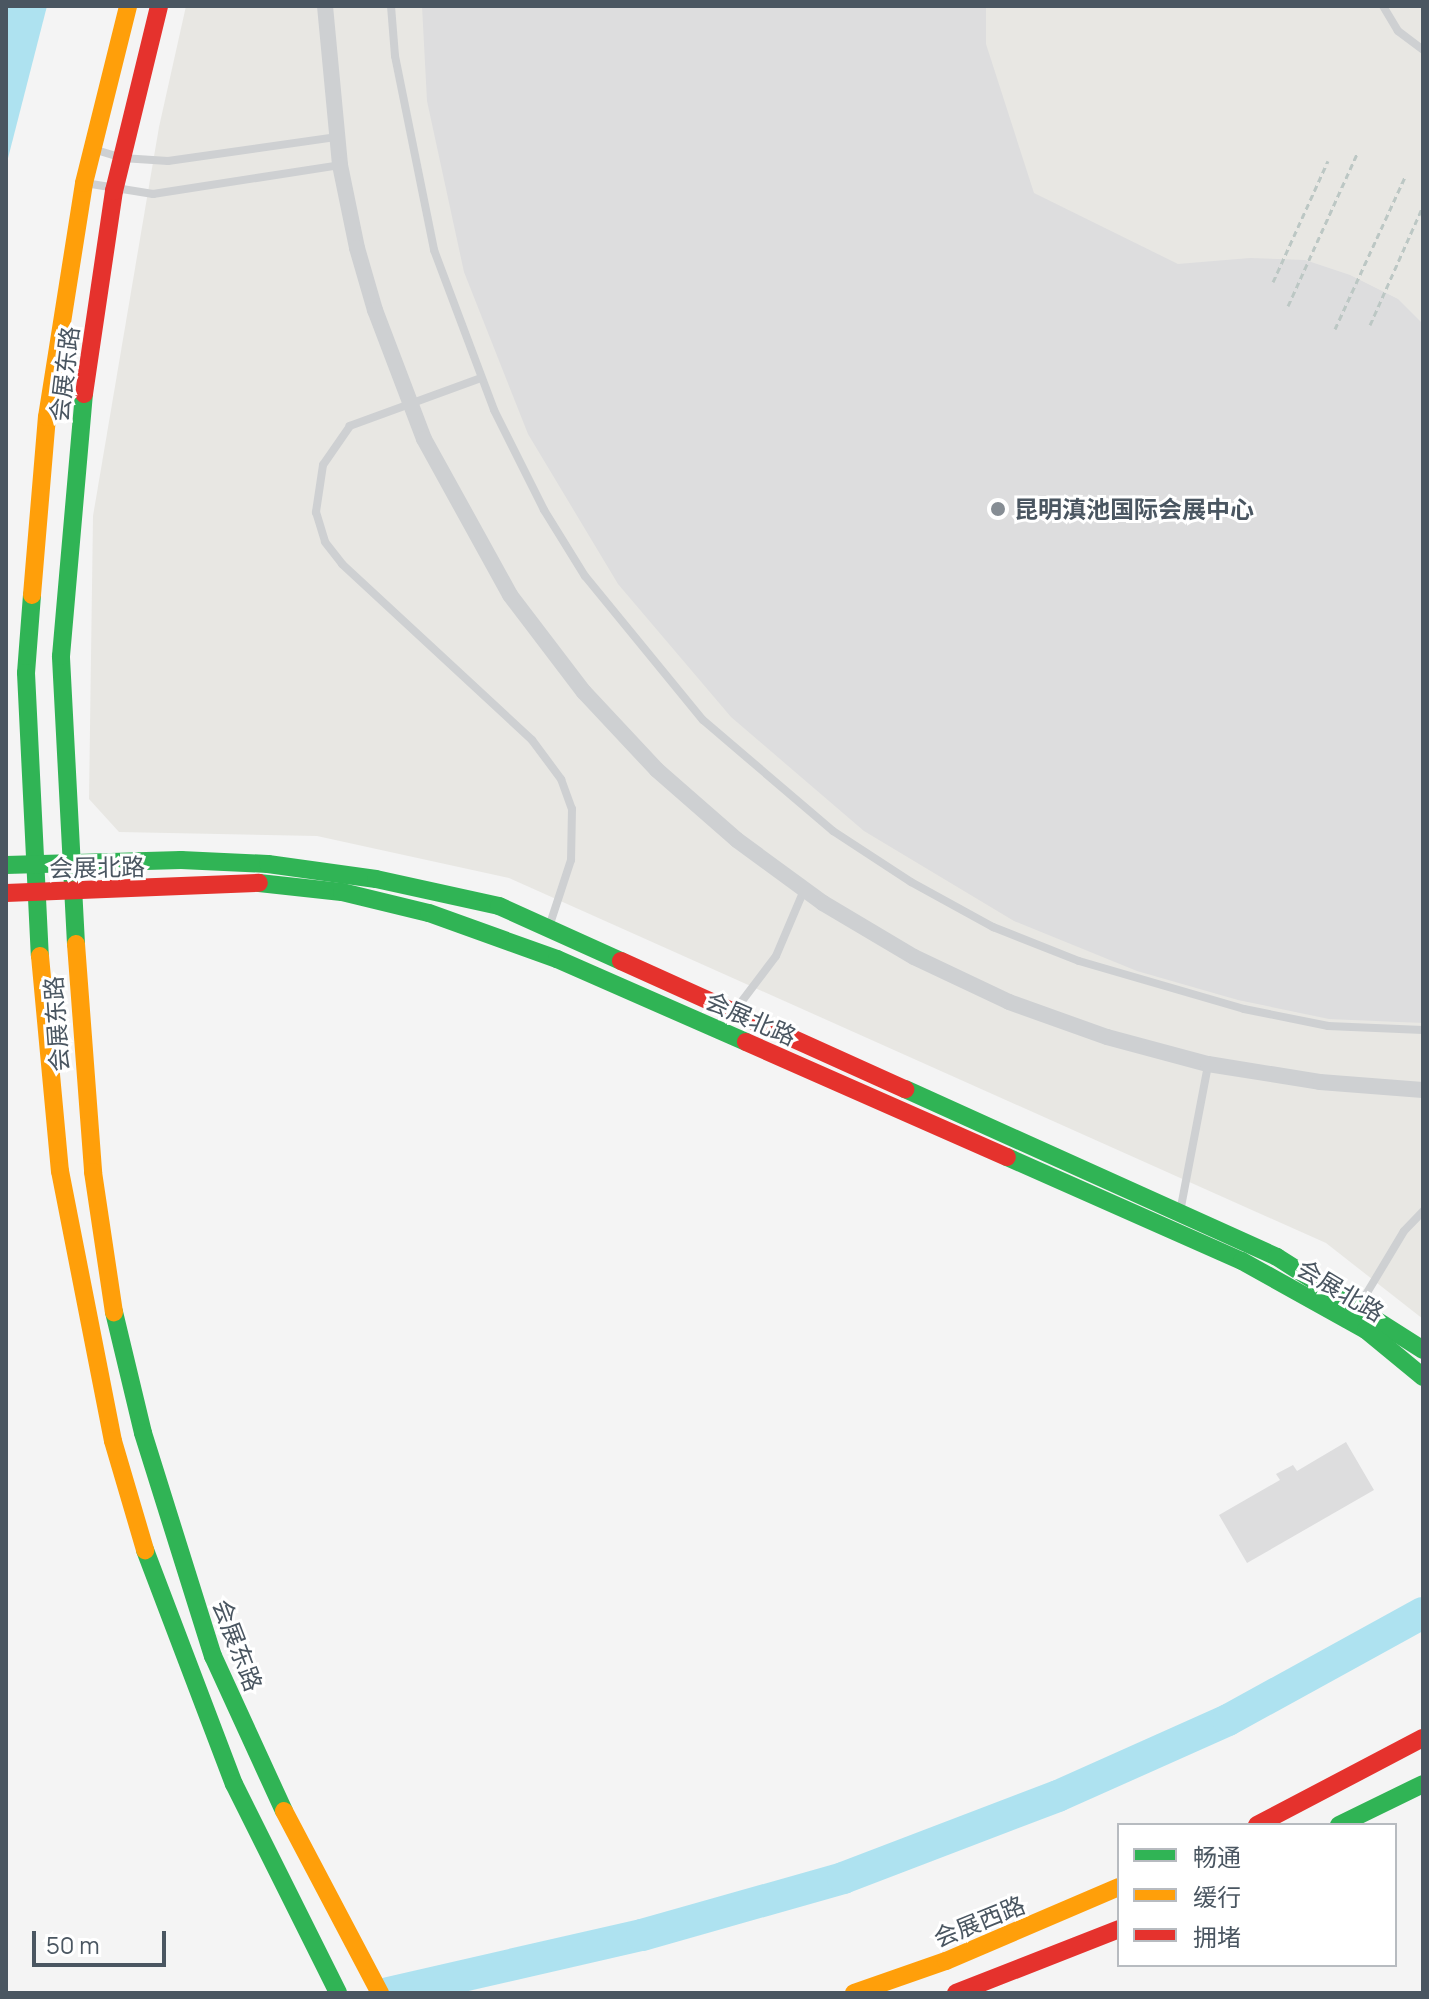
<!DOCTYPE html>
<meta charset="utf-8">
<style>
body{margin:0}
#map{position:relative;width:1429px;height:1999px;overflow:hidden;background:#f4f4f4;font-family:Manrope,"Noto Sans SC",sans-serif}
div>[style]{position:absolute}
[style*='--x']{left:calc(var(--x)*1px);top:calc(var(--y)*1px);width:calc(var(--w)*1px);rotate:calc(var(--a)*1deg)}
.commercial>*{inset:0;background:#e8e7e3}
.water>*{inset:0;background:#aee2f0}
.river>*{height:32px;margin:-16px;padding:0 16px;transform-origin:16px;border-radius:16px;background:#aee2f0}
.building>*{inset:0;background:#ddddde}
.path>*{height:3px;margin-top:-1.5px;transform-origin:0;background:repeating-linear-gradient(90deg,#bcc7c4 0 6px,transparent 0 10px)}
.lane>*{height:8px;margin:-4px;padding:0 4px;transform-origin:4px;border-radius:4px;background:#ced0d2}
.street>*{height:16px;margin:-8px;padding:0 8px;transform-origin:8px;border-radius:8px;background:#ced0d2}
.fast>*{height:18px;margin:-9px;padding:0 9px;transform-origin:9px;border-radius:9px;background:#30b455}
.slow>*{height:18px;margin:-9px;padding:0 9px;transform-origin:9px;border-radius:9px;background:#ff9f0a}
.jam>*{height:18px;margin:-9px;padding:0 9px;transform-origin:9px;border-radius:9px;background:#e5322d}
.dots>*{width:22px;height:22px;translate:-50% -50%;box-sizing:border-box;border:4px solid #fff;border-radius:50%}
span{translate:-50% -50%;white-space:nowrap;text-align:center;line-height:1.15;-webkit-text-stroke:6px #fff;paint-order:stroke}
.street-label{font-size:24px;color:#4a5661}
.poi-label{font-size:24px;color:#4a5661;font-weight:700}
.left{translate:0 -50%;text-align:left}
.frame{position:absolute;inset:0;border:8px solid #4a5661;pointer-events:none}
.legend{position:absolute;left:1117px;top:1823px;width:280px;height:144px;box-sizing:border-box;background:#fff;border:2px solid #b7bbc0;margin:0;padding:10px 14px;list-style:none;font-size:24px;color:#4a5661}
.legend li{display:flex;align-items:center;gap:16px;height:40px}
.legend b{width:40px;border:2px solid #b7bbc0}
.scale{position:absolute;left:32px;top:1931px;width:134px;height:36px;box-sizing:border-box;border:4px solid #4a5661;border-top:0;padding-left:10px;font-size:24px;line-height:28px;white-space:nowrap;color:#4a5661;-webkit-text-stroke:6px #fff;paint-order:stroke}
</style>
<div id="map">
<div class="commercial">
<i style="clip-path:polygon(186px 6px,1423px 6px,1423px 1319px,1326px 1243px,509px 878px,317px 836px,119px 832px,89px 799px,93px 516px,159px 127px)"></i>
</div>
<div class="water">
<i style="clip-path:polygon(6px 6px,47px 6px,6px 166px)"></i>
</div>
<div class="river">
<i style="--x:388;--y:1993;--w:261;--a:-12.9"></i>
<i style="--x:642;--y:1935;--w:209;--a:-15.8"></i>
<i style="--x:843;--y:1878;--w:230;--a:-20.9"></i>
<i style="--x:1058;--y:1796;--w:186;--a:-24.1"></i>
<i style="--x:1228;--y:1720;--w:222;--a:-28.8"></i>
</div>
<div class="building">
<i style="clip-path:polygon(422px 6px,986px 6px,986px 44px,1034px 193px,1178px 264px,1250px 258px,1305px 260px,1350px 275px,1398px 299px,1423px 324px,1423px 1023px,1329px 1019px,1238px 1000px,1137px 971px,1014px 921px,864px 831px,731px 717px,618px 584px,528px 434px,464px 272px,427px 101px)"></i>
<i style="clip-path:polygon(1346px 1442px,1374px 1490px,1247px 1563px,1219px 1515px,1280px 1480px,1276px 1474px,1293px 1465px,1297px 1471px)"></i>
</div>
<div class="path">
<i style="--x:1273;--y:282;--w:133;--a:-65.6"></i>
<i style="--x:1288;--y:306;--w:167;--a:-65.6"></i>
<i style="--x:1370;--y:325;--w:130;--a:-66"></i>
<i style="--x:1335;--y:329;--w:167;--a:-65.3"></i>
</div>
<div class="lane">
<i style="--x:391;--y:6;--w:50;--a:85.4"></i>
<i style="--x:395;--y:56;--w:198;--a:78.6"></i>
<i style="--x:434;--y:250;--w:171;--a:69.4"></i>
<i style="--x:494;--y:410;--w:112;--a:63.4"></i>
<i style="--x:544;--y:510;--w:78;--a:58.2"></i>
<i style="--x:585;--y:576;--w:186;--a:50.7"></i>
<i style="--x:703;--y:720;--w:171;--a:40.5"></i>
<i style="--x:833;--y:831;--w:93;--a:33.2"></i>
<i style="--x:911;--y:882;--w:94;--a:28.8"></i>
<i style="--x:993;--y:927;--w:92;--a:21.6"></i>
<i style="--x:1079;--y:961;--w:172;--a:16.2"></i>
<i style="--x:1244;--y:1009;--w:86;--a:11.4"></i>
<i style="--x:1328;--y:1026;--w:95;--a:2.4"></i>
<i style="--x:1383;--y:6;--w:29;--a:59"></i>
<i style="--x:1398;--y:31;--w:31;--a:37"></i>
<i style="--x:93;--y:149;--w:30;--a:17"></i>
<i style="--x:122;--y:158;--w:46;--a:3.7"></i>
<i style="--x:168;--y:161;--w:171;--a:-8.1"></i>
<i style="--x:85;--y:183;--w:69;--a:9.2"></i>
<i style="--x:153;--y:194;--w:189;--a:-8.8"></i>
<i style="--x:481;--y:378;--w:140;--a:159.9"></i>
<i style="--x:350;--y:426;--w:47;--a:124.7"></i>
<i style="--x:323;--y:465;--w:48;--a:98.5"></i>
<i style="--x:316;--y:512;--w:31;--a:73"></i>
<i style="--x:325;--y:542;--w:28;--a:52"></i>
<i style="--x:342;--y:564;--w:259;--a:42.8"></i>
<i style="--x:532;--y:740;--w:49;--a:53.4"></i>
<i style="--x:561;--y:779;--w:32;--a:70"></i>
<i style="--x:572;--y:809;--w:51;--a:91.1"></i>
<i style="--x:571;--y:860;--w:71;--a:108.2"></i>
<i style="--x:736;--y:1009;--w:66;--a:-53"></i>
<i style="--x:776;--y:956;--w:72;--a:-67"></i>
<i style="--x:1180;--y:1212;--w:150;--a:-79.2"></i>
<i style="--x:1359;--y:1306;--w:87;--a:-59"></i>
<i style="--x:1404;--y:1231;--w:28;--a:-46"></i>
</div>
<div class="street">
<i style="--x:325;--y:6;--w:160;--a:84.6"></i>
<i style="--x:340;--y:165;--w:85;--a:78.4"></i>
<i style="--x:357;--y:248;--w:65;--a:73.8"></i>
<i style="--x:375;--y:310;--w:138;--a:69.2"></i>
<i style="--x:424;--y:439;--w:178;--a:61.1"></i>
<i style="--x:510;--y:595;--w:122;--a:52.7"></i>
<i style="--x:584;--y:692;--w:107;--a:46.9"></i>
<i style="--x:657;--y:770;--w:106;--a:41.2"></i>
<i style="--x:737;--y:840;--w:107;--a:36.2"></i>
<i style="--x:823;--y:903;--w:106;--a:30.7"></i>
<i style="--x:914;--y:957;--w:105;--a:25.3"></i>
<i style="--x:1009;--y:1002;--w:104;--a:19.7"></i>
<i style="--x:1107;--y:1037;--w:105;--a:15"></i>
<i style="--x:1208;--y:1064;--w:113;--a:9.1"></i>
<i style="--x:1320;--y:1082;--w:103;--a:4.4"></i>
</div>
<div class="fast">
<i style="--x:32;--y:595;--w:78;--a:94.4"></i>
<i style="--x:26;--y:673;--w:283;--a:87.2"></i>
<i style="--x:6;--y:865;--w:175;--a:-1.6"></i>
<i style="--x:181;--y:860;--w:87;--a:2.6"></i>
<i style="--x:268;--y:864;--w:109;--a:7.9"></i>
<i style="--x:376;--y:879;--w:126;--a:12.4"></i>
<i style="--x:499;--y:906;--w:134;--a:24.3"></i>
<i style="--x:259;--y:883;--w:83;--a:6.2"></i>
<i style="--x:342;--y:892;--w:89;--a:13.6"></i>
<i style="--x:429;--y:913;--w:136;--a:19.8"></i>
<i style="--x:557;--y:959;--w:206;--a:23.7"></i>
<i style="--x:76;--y:944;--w:288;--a:-93"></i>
<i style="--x:61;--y:656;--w:263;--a:-85"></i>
<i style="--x:905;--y:1089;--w:408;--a:24.3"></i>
<i style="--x:1277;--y:1257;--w:173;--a:32.5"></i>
<i style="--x:1007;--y:1157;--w:257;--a:23.9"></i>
<i style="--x:1242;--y:1261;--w:142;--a:29.1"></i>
<i style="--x:1366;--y:1330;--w:74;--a:39.5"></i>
<i style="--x:114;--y:1312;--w:124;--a:76.5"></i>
<i style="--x:143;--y:1433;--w:234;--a:72.6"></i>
<i style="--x:213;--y:1656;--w:170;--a:65.4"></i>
<i style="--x:145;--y:1550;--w:250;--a:69.2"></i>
<i style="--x:234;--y:1784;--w:233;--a:63.5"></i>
<i style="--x:1339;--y:1825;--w:93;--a:-26"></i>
</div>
<div class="slow">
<i style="--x:32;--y:595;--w:179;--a:-85.2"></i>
<i style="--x:47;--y:417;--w:237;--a:-81"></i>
<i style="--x:84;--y:183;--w:182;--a:-76"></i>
<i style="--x:76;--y:944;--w:229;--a:85.7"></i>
<i style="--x:93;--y:1172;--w:142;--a:81.5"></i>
<i style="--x:40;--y:956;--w:216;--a:84.7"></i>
<i style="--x:60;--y:1171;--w:275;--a:78.9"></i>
<i style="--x:113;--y:1441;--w:114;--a:73.6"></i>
<i style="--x:284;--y:1811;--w:206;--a:62.2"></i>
<i style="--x:854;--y:1993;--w:97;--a:-19.2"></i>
<i style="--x:946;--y:1961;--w:188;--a:-23.2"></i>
</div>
<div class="jam">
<i style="--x:84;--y:394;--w:205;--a:-81.6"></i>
<i style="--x:114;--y:191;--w:190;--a:-76.3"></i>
<i style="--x:6;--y:893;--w:253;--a:-2.3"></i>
<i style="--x:621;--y:961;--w:312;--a:24.3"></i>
<i style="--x:746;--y:1042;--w:285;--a:23.8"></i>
<i style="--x:1257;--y:1825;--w:187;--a:-27.7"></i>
<i style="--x:956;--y:1993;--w:175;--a:-21.4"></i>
</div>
<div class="dots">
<i style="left:998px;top:509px;background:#868d94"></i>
</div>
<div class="street-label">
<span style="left:64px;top:374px;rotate:-83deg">会展东路</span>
<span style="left:97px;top:867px;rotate:-1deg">会展北路</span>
<span style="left:751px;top:1018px;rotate:24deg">会展北路</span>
<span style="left:56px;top:1024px;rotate:-94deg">会展东路</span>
<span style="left:1341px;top:1290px;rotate:31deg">会展北路</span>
<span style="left:238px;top:1645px;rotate:69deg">会展东路</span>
<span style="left:979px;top:1921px;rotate:-22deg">会展西路</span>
</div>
<div class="poi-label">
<span class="left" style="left:1014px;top:509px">昆明滇池国际会展中心</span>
</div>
<div class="frame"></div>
<ul class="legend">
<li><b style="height:10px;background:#30b455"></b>畅通</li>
<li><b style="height:10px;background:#ff9f0a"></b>缓行</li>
<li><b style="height:10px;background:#e5322d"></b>拥堵</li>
</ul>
<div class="scale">50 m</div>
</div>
